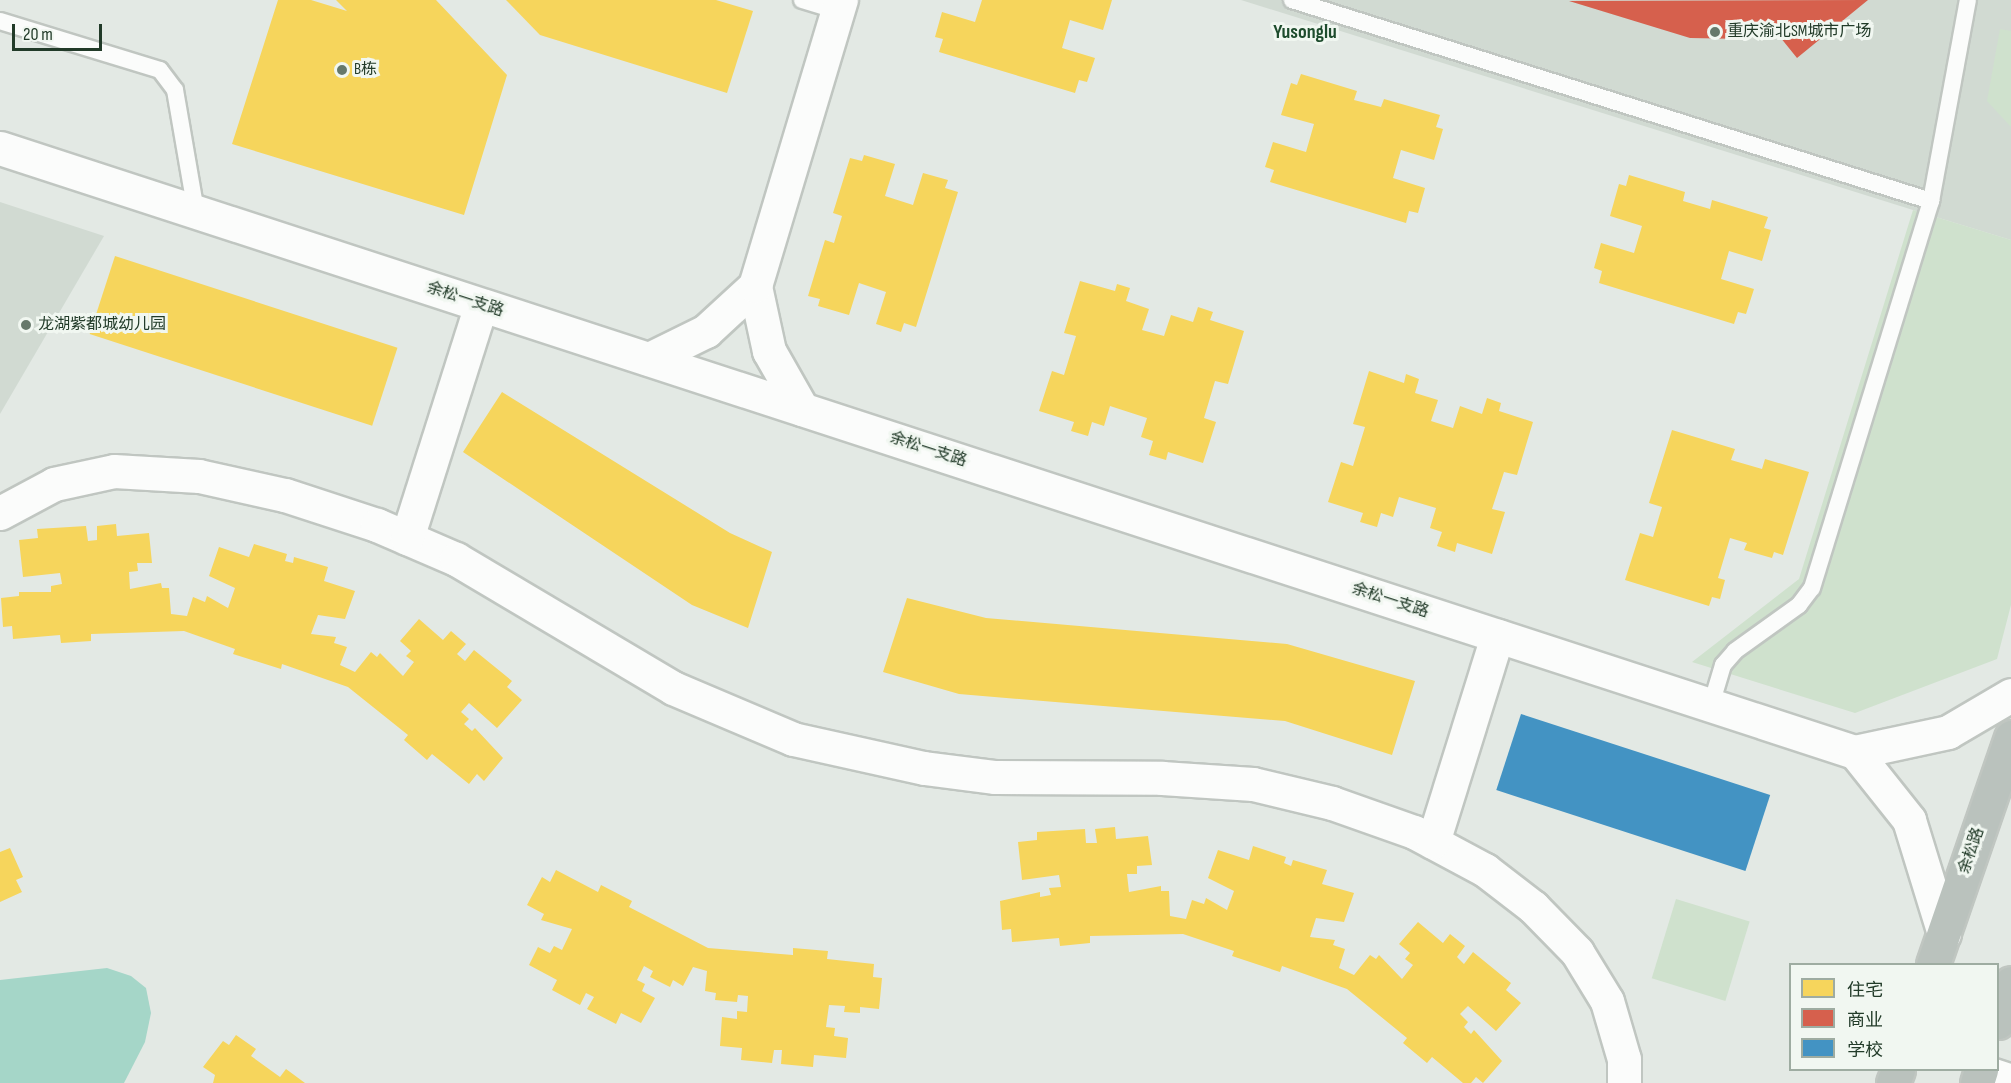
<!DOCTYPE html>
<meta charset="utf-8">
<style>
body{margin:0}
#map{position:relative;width:2011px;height:1083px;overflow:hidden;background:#e3e9e4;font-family:"Sofia Sans Condensed","Noto Sans SC",sans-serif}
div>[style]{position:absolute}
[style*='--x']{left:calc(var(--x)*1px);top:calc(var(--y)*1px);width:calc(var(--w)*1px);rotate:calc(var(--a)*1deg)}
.built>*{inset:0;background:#d1dad2}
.green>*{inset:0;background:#cfe1cd;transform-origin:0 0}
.water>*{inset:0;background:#a5d6c8}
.homes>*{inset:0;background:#f6d55c;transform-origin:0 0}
.shops>*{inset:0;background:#d6604d}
.schools>*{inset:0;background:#4393c3;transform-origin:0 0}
.roads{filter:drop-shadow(2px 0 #c0c6c1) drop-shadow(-2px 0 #c0c6c1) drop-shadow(0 2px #c0c6c1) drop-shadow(0 -2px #c0c6c1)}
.lane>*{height:16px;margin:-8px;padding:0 8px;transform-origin:8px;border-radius:8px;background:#fbfcfb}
.street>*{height:33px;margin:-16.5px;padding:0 16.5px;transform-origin:16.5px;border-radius:16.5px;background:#fbfcfb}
.secondary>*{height:33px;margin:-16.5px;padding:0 16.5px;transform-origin:16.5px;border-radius:16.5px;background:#fbfcfb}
.highway>*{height:33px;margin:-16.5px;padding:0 16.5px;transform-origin:16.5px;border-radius:16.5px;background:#bac2bd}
.dots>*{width:16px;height:16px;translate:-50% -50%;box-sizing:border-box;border:3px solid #f1f7f1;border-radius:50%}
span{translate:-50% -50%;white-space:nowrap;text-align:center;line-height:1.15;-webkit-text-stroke:6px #f1f7f1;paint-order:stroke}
.poi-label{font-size:16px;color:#223b29}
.left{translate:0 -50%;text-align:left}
.street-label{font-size:16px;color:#223b29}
.quarter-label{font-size:20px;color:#1e4c2d;font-weight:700}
.legend{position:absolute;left:1789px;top:963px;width:210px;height:108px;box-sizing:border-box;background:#f1f7f1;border:2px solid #9eaca1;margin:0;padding:8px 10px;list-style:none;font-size:18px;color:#223b29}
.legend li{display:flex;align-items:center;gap:12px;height:30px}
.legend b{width:30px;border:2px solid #9eaca1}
.scale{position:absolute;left:12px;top:24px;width:90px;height:27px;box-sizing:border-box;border:3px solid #223b29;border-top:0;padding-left:8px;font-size:18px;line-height:21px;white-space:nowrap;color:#223b29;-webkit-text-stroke:4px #f1f7f1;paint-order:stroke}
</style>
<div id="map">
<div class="built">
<i style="clip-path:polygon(1241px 0,2011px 0,2011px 240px,1913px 210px)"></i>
<i style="clip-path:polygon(0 202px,104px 236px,0 414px)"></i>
</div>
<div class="green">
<i style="clip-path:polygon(2000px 29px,2011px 31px,2011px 127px,1987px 101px)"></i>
<i style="clip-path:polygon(1913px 210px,2011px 240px,2011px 605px,1997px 659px,1855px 713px,1692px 662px,1799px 579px)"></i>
<i style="left:1676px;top:899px;width:77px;height:83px;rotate:17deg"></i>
</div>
<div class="water">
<i style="clip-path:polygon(107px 968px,131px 976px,146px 988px,151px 1013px,145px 1042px,124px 1083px,0 1083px,0 980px)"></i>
</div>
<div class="homes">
<i style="clip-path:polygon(278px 0,311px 0,347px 11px,336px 0,436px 0,507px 75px,464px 215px,232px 144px)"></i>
<i style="clip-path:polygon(506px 0,716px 0,753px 11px,727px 93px,540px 35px)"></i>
<i style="clip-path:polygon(982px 0,1112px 0,1103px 30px,1070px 20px,1062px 48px,1095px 58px,1087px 82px,1079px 80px,1075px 93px,939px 52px,943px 39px,935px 37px,942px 12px,975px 22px)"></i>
<i style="clip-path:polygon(1301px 74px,1357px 91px,1354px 100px,1381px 107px,1384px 99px,1440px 115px,1436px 127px,1443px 129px,1434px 160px,1401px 150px,1393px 178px,1425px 188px,1418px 213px,1409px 211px,1406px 223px,1270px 182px,1274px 170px,1265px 167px,1273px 142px,1306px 152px,1314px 124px,1281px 115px,1291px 83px,1297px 85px)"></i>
<i style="clip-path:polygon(864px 155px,895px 164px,885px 196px,913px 205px,923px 173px,948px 180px,945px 188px,958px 192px,916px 327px,904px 323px,901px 332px,876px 324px,886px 292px,859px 283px,849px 315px,818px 306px,820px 299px,808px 296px,825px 240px,834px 243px,842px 216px,833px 213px,850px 158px,862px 161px)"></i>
<i style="clip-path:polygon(1629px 175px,1685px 192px,1683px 201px,1710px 209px,1712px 200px,1768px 217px,1764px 228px,1771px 230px,1762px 261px,1729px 251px,1721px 279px,1754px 289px,1746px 314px,1738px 312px,1734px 324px,1599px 283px,1602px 271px,1594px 268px,1601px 243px,1634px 253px,1642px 226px,1610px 216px,1619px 184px,1626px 186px)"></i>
<i style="left:115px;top:256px;width:297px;height:82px;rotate:18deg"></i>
<i style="clip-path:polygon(1080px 281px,1115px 291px,1117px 284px,1130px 288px,1126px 301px,1149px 309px,1142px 330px,1164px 336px,1171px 315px,1193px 322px,1198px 307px,1213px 312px,1210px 320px,1244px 331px,1228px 384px,1215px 381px,1204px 418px,1216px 422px,1203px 463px,1168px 452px,1166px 460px,1149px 455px,1153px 441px,1141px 437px,1147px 418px,1110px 406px,1104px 426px,1092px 422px,1088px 436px,1071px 431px,1074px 422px,1039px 411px,1052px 371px,1064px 375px,1076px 336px,1064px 333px)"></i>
<i style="clip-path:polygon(1369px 371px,1404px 383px,1406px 374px,1419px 379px,1415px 393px,1438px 400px,1431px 421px,1453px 428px,1460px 406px,1482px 414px,1487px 398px,1501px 403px,1499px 411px,1533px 422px,1517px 475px,1504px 472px,1492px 509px,1505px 512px,1492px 554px,1457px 543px,1455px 552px,1437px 546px,1442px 532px,1430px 528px,1436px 508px,1399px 497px,1393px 517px,1381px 513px,1377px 527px,1360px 522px,1363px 513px,1328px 502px,1341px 462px,1353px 466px,1365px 427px,1353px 424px)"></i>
<i style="clip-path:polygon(502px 392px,730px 533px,772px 552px,748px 628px,692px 605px,463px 452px)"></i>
<i style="clip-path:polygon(1672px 430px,1735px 449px,1731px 460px,1762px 469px,1765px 459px,1809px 472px,1783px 555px,1774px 552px,1772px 558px,1744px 550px,1747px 543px,1730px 538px,1718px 578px,1725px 580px,1720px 599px,1712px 597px,1709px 606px,1625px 580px,1640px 533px,1653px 537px,1662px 507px,1649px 503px)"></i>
<i style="clip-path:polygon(116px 524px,117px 536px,149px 533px,152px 563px,137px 563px,138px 571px,129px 572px,130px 589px,161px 583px,162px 588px,169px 588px,171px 614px,187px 616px,193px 597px,205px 602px,207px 596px,228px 608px,235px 588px,209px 576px,219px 547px,249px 557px,254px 544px,287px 554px,285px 561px,293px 563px,294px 557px,328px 567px,324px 581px,355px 591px,345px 619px,318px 615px,311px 634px,336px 637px,334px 643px,347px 647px,340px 665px,355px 672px,371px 652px,377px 657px,380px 653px,403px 676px,414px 662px,406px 656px,411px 651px,400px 641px,419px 619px,443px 640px,451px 631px,466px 644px,457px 654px,465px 661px,474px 650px,512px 681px,507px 687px,522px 700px,497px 728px,469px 703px,461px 712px,469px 719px,464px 724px,472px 731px,475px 728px,503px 758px,484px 781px,477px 774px,469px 784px,432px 754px,427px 760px,404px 740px,408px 735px,348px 687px,282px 664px,281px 669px,233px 654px,235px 649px,184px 631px,91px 634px,91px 641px,61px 643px,60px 635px,13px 639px,12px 626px,3px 627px,1px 598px,19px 596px,19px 592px,51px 592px,51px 586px,62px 584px,60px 573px,23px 577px,19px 540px,38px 538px,37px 529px,86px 526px,88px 541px,97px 540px,97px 526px)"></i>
<i style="clip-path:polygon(907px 598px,986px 618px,1287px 644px,1415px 681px,1392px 755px,1285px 721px,959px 694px,883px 672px)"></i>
<i style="clip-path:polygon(1115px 827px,1116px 839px,1148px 836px,1152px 865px,1137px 866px,1137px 874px,1127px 874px,1129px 892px,1161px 886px,1161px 891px,1169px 891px,1170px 916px,1186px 919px,1192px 900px,1204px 904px,1206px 898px,1227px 910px,1234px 891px,1208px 878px,1218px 850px,1249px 860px,1253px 846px,1286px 857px,1284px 863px,1291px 866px,1293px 860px,1327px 870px,1322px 884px,1354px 893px,1344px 922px,1316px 918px,1310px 937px,1335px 940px,1333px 945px,1345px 949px,1339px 968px,1354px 975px,1370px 955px,1376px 959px,1379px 955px,1402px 979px,1413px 965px,1405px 959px,1410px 953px,1399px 944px,1418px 922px,1443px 943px,1450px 934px,1465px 946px,1457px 957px,1464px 964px,1473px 952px,1511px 983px,1506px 990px,1521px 1003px,1496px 1031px,1468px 1006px,1460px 1014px,1468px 1022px,1464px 1027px,1471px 1034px,1474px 1030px,1502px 1061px,1483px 1083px,1476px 1077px,1471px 1083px,1463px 1083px,1432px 1057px,1427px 1063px,1403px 1043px,1407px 1038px,1347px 989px,1282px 966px,1280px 972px,1232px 956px,1234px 951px,1183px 934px,1090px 936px,1090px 943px,1060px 946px,1059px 938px,1012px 942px,1011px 929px,1002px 930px,1000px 901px,1040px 892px,1040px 897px,1051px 895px,1049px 888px,1061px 887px,1059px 875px,1022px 880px,1018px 842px,1037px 840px,1037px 832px,1085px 829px,1086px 843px,1097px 843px,1095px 829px)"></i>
<i style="clip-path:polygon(10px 848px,23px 877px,16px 880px,22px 892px,0 902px,0 852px)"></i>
<i style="clip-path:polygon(556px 870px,598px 892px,601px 885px,632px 901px,629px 907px,708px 948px,793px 955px,793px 948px,828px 951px,827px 959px,874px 964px,873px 977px,882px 978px,879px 1009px,860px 1007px,860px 1013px,844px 1012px,845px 1006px,829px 1005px,826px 1027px,835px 1028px,834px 1036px,848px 1038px,846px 1058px,814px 1055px,813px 1067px,781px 1064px,782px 1050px,774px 1050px,772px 1063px,741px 1060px,742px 1048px,720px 1046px,722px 1017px,737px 1019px,737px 1011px,747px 1012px,748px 996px,738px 995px,737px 1002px,715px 1000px,716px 993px,705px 991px,707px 971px,693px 967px,683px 986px,673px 980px,670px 987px,650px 977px,653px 971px,644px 966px,637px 980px,645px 984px,642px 991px,655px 998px,641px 1023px,621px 1013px,616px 1024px,587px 1009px,594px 997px,586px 993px,580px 1005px,552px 990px,557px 980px,529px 965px,538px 947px,550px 953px,554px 946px,562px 950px,572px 929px,541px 920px,544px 914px,527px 905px,542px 877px,550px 882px)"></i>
<i style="clip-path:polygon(236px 1035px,256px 1049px,251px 1056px,280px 1077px,286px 1069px,305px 1083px,213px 1083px,215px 1075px,203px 1067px,223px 1041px,229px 1045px)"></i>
</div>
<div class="shops">
<i style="clip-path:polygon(1868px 0,1797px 58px,1771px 26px,1745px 39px,1690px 38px,1569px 1px)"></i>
</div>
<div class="schools">
<i style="left:1521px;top:714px;width:262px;height:80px;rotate:18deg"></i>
</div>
<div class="roads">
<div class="lane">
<i style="--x:802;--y:0;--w:38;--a:17"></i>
<i style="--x:1292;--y:0;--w:670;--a:17.46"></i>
<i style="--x:0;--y:21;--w:167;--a:17"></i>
<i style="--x:160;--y:70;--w:25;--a:53"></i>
<i style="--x:175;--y:90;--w:124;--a:80.2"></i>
<i style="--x:1711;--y:705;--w:42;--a:-73.3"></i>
<i style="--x:1723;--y:665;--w:18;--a:-49"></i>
<i style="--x:1735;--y:651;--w:79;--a:-35.7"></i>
<i style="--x:1799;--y:605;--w:21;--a:-53"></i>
<i style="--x:1812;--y:588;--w:405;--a:-72.9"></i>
<i style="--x:1931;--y:201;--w:204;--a:-79.6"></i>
</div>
<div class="street">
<i style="--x:0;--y:513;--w:61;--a:-28.2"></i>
<i style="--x:54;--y:484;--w:61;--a:-12.2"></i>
<i style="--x:114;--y:471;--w:85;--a:3.4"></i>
<i style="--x:199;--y:476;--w:88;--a:12.5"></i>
<i style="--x:285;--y:495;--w:97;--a:18.1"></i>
<i style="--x:377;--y:525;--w:86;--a:23.3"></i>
<i style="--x:456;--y:559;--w:252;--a:30.7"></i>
<i style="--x:673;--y:688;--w:130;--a:23"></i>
<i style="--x:793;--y:739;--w:134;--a:12.5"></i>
<i style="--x:924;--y:768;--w:72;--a:7.2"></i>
<i style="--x:995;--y:777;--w:167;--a:0.3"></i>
<i style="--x:1162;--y:778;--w:91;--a:3.8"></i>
<i style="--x:1253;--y:784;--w:81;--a:13.5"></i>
<i style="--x:1332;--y:803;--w:87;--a:19.5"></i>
<i style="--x:1414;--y:832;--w:81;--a:28.2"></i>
<i style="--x:1485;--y:870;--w:61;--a:37.6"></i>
<i style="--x:1533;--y:907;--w:63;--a:45.6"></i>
<i style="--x:1577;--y:952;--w:57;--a:58.5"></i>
<i style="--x:1607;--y:1001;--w:60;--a:73.7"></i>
<i style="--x:1624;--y:1059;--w:24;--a:90"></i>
<i style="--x:407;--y:538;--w:244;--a:-72.4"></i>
<i style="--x:1433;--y:842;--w:216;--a:-72.7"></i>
</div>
<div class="secondary">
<i style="--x:0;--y:148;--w:1951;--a:18.04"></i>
<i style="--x:649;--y:359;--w:64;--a:-26.2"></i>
<i style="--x:706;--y:331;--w:67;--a:-42.6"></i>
<i style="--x:802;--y:409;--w:67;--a:-119.6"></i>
<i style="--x:769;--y:351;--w:66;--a:-102.2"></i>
<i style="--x:755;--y:286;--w:299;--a:-73.3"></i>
<i style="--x:1855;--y:752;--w:87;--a:51.5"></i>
<i style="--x:1909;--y:820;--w:119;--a:72.9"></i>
<i style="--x:1855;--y:752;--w:95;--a:-12.1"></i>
<i style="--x:1948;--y:732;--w:73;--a:-30.4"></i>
<i style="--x:1981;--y:1071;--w:32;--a:18"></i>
</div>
<div class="highway">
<i style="--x:1933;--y:964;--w:240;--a:-71"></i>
<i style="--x:1998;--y:1022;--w:41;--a:-71.6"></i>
<i style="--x:1893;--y:1083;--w:14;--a:-69"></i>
<i style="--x:1977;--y:1083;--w:14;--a:-73"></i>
</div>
</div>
<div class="dots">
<i style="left:1715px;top:32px;background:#66786a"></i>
<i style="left:342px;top:70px;background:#66786a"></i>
<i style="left:26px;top:325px;background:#66786a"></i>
</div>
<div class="poi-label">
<span class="left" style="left:1727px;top:32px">重庆渝北SM城市广场</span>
<span class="left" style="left:354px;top:70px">B栋</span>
<span class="left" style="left:38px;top:325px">龙湖紫都城幼儿园</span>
</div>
<div class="street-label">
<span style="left:465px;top:300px;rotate:18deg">余松一支路</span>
<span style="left:928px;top:450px;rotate:18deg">余松一支路</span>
<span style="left:1390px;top:601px;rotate:18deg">余松一支路</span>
<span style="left:1972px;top:851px;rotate:-71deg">余松路</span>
</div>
<div class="quarter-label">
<span style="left:1305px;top:32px">Yusonglu</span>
</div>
<ul class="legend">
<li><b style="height:16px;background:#f6d55c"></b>住宅</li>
<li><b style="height:16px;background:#d6604d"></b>商业</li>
<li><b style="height:16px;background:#4393c3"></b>学校</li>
</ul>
<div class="scale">20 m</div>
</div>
